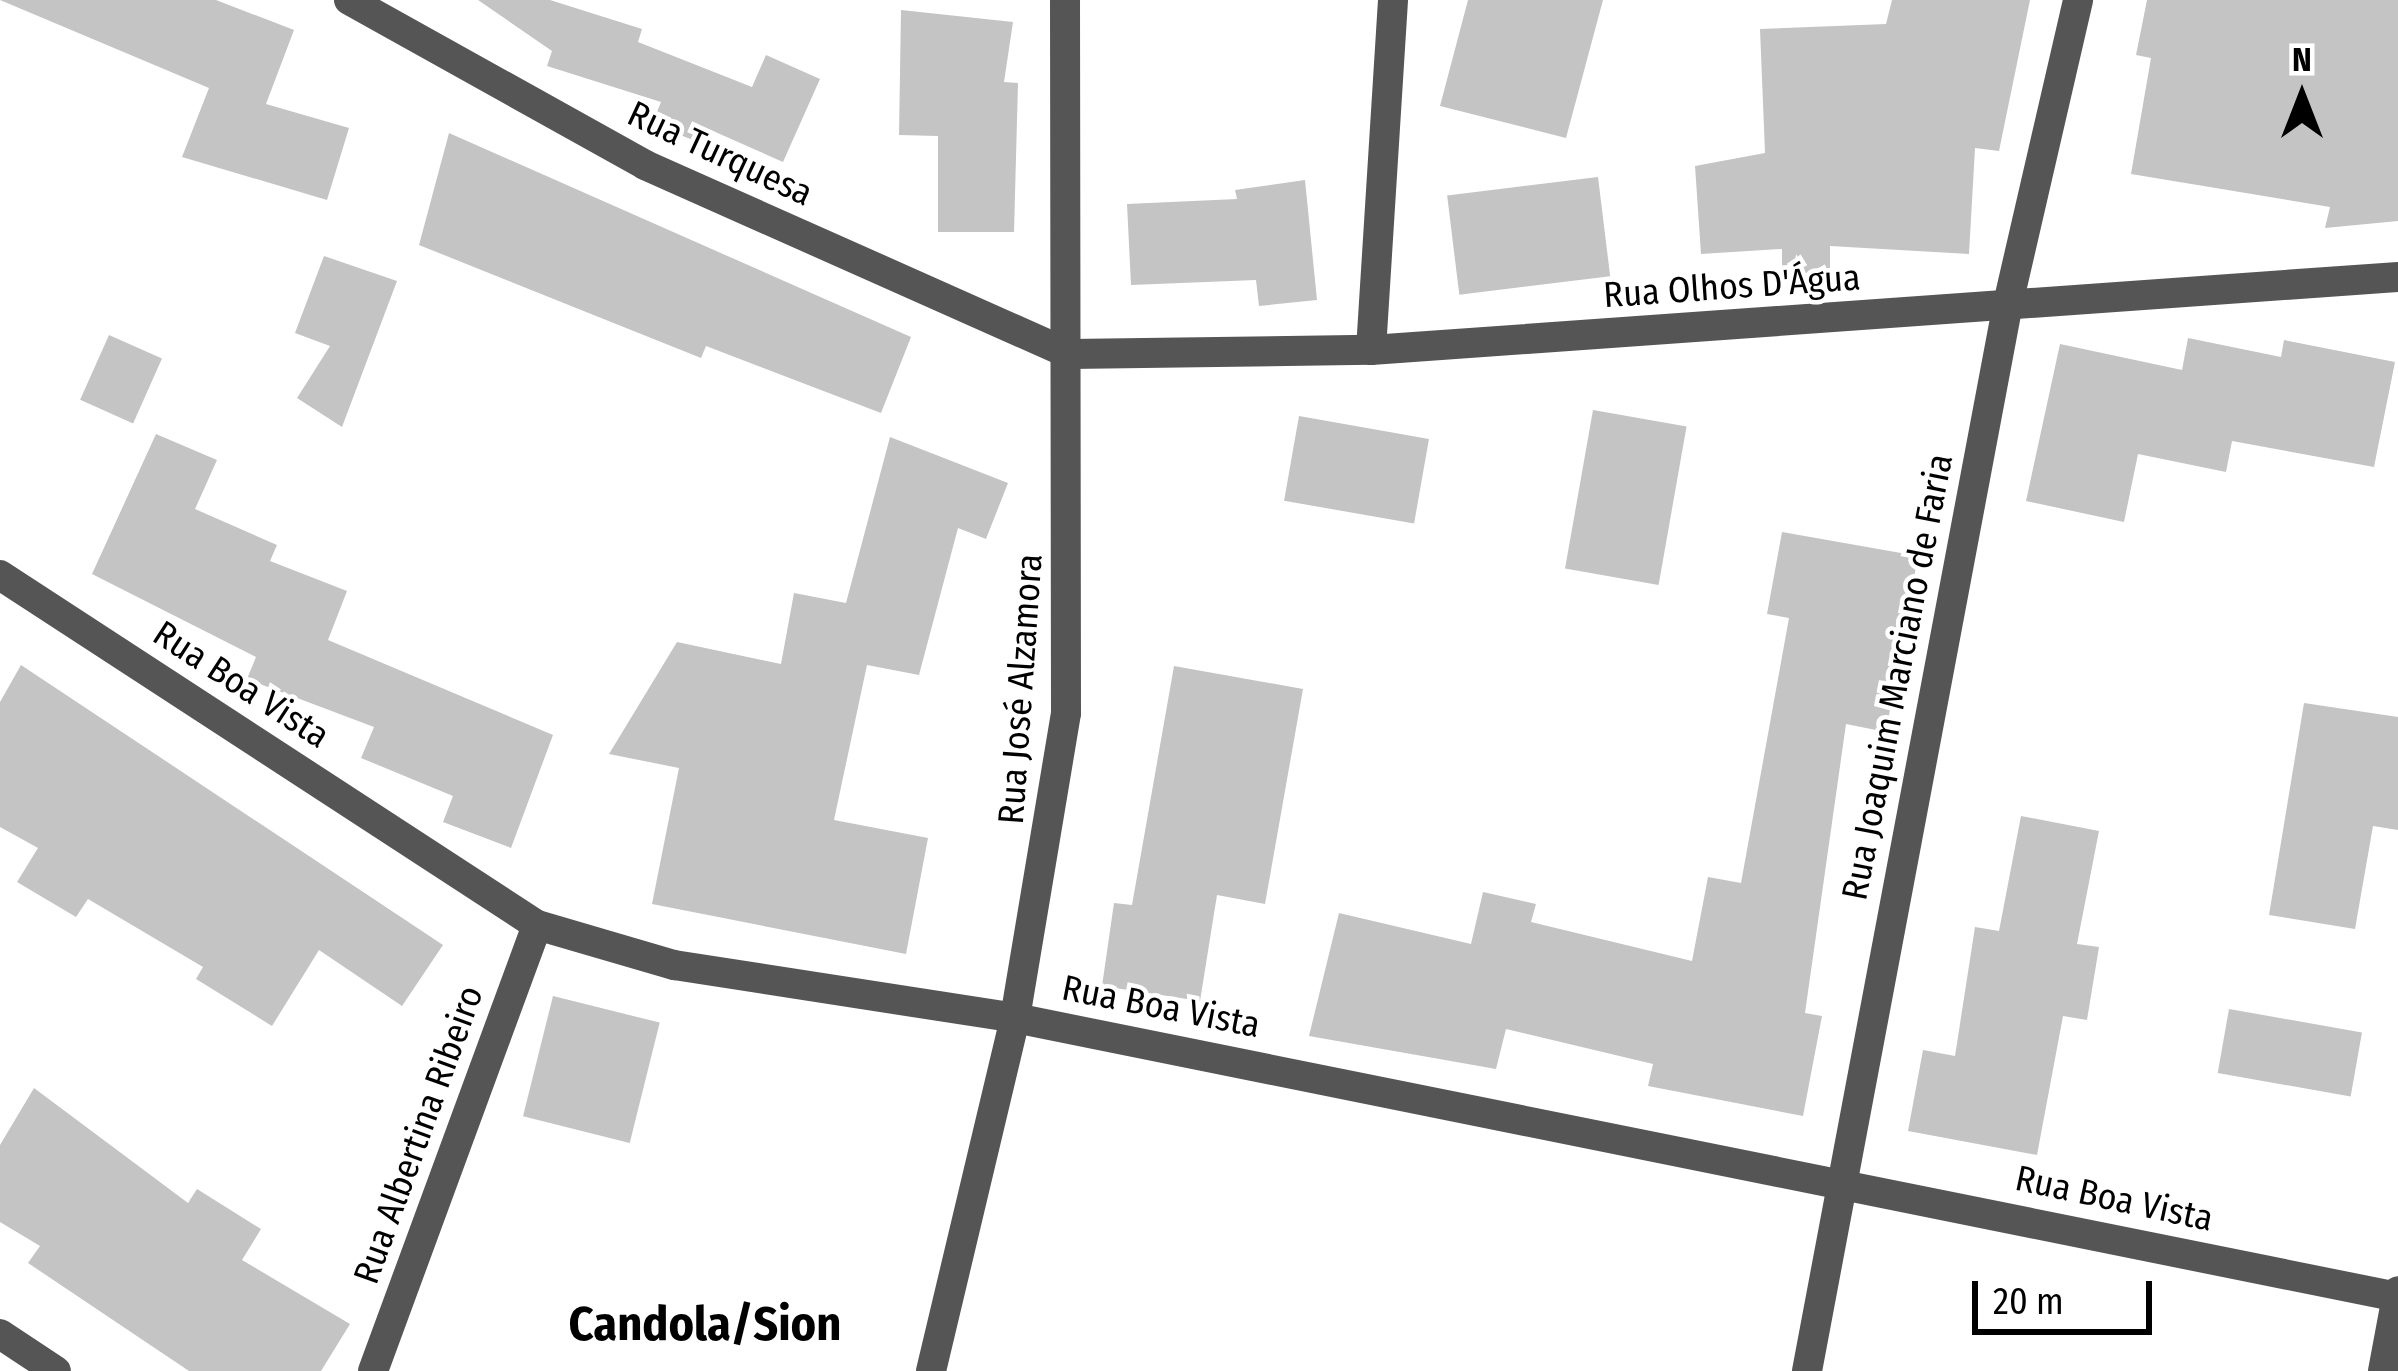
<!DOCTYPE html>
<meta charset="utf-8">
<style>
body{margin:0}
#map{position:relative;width:2398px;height:1371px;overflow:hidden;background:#fff;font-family:"Fira Sans Condensed",sans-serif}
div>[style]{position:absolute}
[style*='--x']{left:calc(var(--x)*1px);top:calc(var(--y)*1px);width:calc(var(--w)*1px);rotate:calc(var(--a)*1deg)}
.building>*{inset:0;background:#c4c4c4;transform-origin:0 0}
.minor>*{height:30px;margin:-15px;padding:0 15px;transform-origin:15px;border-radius:15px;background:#555}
span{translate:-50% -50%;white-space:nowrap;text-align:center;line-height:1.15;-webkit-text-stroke:9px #fff;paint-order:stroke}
.street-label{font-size:36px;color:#000}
.district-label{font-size:48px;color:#000;font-weight:700}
.north{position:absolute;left:2242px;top:36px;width:120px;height:120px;-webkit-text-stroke:9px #fff;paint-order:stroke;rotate:0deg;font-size:33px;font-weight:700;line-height:48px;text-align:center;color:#000}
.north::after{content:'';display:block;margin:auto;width:42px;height:54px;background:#000;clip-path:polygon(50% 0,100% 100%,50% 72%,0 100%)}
.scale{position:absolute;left:1972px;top:1281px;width:180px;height:54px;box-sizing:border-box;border:6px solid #000;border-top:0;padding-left:15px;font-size:36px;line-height:42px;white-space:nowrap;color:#000;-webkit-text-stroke:9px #fff;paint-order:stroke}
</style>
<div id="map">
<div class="building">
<i style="clip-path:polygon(0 0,216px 0,294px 30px,266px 104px,349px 128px,327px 200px,182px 157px,209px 88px)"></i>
<i style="clip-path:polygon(478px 0,550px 0,642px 29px,638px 42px,752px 87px,766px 55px,820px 79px,783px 162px,704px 127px,698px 142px,652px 124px,661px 102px,547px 66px,552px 51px)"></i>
<i style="clip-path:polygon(1468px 0,1603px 0,1566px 138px,1440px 106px)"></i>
<i style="clip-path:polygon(1892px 0,2030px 0,1999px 151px,1975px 148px,1969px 254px,1830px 246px,1830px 282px,1782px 282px,1782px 249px,1701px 254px,1695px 166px,1765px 153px,1760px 29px,1886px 24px)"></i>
<i style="clip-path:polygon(2147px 0,2398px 0,2398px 221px,2325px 228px,2330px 207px,2131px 174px,2151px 58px,2136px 55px)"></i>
<i style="clip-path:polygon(901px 10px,1013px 22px,1004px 82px,1018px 83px,1014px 232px,938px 232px,938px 136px,899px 135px)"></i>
<i style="clip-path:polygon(449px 133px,911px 337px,881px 413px,706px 346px,701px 358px,419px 245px)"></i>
<i style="left:1598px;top:177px;width:100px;height:152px;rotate:83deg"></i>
<i style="clip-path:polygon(1305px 180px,1317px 300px,1259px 306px,1256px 280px,1131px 285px,1127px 204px,1237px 199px,1235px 190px)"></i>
<i style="clip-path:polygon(324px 256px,397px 281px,342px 427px,297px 398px,330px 346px,295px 333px)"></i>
<i style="left:109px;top:335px;width:58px;height:71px;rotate:24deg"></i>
<i style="clip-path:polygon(2188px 338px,2281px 357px,2284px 340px,2395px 362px,2374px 467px,2232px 441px,2226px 472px,2138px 454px,2124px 522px,2026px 501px,2060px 344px,2182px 370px)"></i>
<i style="left:1593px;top:410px;width:95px;height:161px;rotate:10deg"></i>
<i style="left:1299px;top:416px;width:132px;height:86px;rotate:10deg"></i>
<i style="clip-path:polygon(156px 434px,217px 460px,195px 509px,277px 545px,270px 561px,347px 591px,328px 640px,553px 735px,511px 848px,443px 822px,453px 796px,361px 758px,374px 727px,247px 679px,256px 657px,92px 574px)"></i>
<i style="clip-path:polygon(890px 437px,1008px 483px,986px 539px,958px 528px,919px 675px,867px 665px,834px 820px,928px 838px,906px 954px,652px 904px,679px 768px,609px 754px,677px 642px,781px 664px,794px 593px,846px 603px)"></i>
<i style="clip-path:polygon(1782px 532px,1918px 556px,1886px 732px,1846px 724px,1805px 1013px,1822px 1016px,1803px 1116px,1648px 1086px,1653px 1064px,1506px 1029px,1496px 1069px,1309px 1036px,1339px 913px,1471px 944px,1483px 892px,1536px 904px,1531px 922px,1692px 961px,1708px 877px,1741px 883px,1789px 618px,1767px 614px)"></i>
<i style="clip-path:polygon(21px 665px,443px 945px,402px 1006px,319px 950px,272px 1026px,196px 979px,203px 967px,88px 899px,76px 917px,17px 882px,38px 848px,0 827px,0 702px)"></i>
<i style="clip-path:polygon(1174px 666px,1303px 689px,1265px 904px,1217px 895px,1200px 1001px,1102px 986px,1114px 903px,1132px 905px)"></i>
<i style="clip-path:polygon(2304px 703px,2398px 717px,2398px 830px,2373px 826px,2355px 929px,2269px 915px)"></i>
<i style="clip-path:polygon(2021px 816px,2099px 831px,2077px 944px,2099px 947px,2087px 1020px,2063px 1016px,2037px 1155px,1908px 1131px,1923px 1050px,1955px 1056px,1975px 927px,1999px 931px)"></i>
<i style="left:553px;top:996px;width:110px;height:124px;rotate:14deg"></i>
<i style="left:2229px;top:1009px;width:135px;height:65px;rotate:10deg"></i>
<i style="clip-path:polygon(34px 1088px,188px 1203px,197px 1189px,261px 1229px,242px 1260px,350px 1324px,321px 1371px,189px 1371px,28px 1263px,40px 1246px,0 1222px,0 1145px)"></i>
</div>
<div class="minor">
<i style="--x:349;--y:0;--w:339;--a:29.1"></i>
<i style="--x:645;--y:165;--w:465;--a:24"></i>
<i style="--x:1070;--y:354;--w:301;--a:-0.8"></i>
<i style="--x:1371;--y:350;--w:1030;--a:-4.07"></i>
<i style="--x:1371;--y:350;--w:351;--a:-86.4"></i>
<i style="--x:0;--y:575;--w:641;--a:33.1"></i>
<i style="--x:537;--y:925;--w:143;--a:16.3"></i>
<i style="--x:674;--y:965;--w:345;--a:8.8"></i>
<i style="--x:1015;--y:1018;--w:1411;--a:11.41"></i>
<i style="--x:0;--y:1334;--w:67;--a:33.5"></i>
<i style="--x:373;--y:1371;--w:475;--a:-69.8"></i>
<i style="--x:931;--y:1371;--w:363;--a:-76.6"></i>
<i style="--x:1015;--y:1018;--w:309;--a:-80.5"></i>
<i style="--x:1066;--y:713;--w:713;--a:-90.08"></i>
<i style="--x:1807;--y:1371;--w:1082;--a:-79.34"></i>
<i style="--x:2007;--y:308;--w:316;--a:-77"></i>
<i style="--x:2383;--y:1371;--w:81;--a:-79.4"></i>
</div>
<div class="street-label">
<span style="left:720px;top:154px;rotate:25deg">Rua Turquesa</span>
<span style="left:1732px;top:287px;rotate:-4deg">Rua Olhos D'Água</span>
<span style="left:1898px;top:677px;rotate:-79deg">Rua Joaquim Marciano de Faria</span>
<span style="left:241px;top:685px;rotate:33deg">Rua Boa Vista</span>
<span style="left:1021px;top:689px;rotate:-86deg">Rua José Alzamora</span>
<span style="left:1161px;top:1007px;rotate:11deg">Rua Boa Vista</span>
<span style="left:419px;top:1135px;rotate:-70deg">Rua Albertina Ribeiro</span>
<span style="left:2114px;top:1199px;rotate:12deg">Rua Boa Vista</span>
</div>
<div class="district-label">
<span style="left:705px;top:1325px">Candola/Sion</span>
</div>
<div class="north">N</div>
<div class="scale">20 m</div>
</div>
